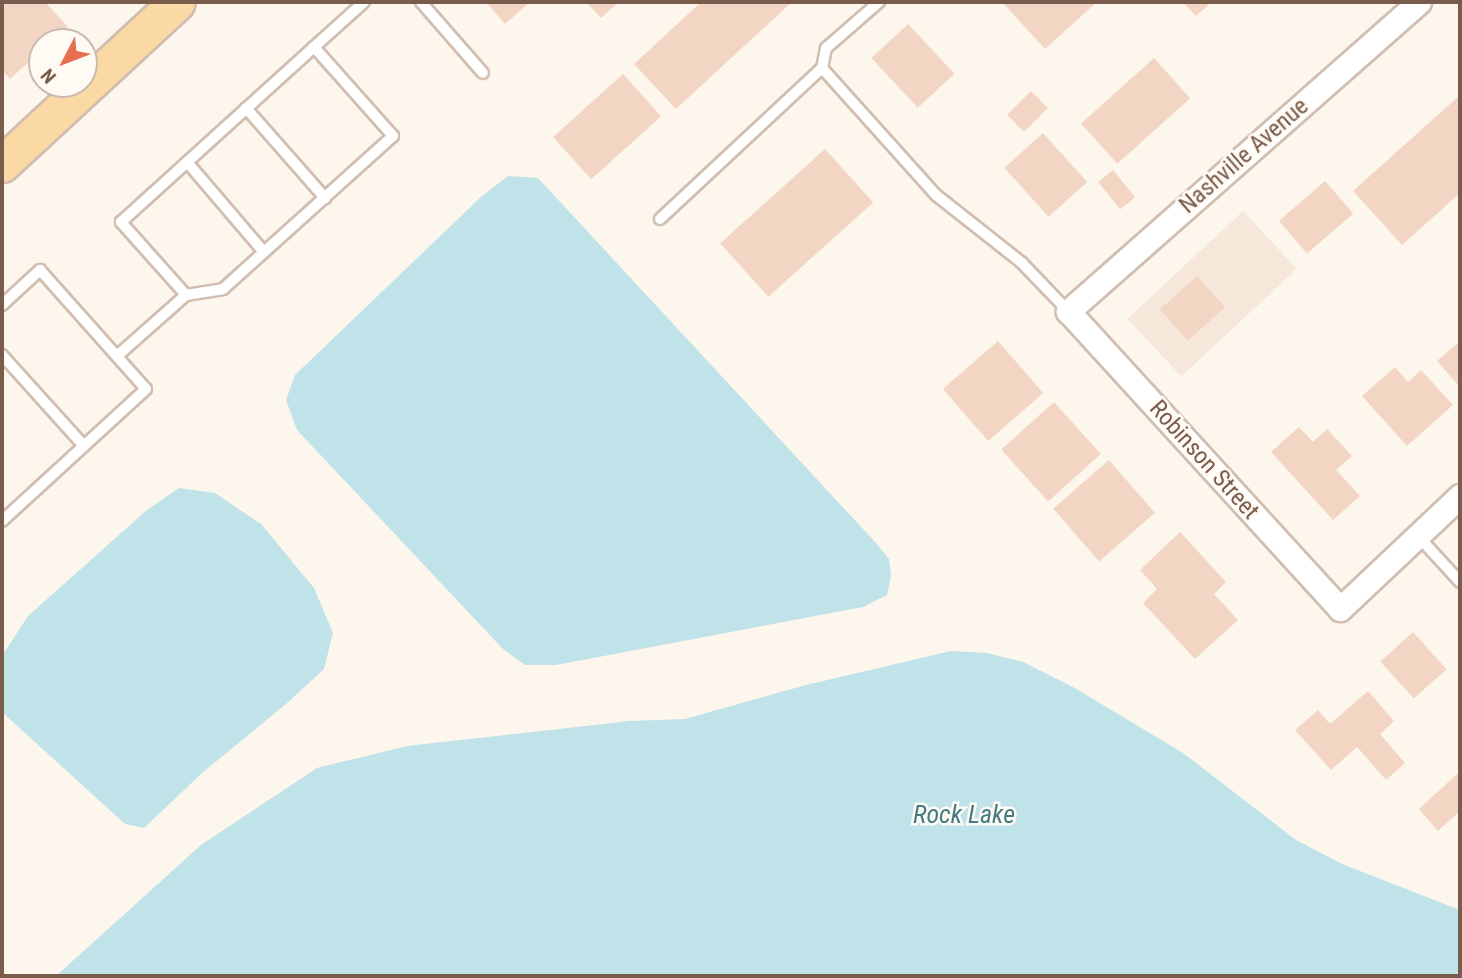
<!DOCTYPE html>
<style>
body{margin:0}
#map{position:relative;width:1462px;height:978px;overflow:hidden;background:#fdf6ec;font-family:"Roboto Condensed",sans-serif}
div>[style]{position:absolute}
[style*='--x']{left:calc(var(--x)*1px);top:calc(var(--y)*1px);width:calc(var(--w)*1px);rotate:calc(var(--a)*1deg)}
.residential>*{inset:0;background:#f5e8da;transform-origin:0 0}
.water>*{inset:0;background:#bfe3e8}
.building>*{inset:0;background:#f3d5c3;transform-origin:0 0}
.roads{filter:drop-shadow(2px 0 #d1beb0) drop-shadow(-2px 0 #d1beb0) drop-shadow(0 2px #d1beb0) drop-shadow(0 -2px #d1beb0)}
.service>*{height:10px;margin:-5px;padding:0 5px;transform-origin:5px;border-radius:5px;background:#fff}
.minor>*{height:23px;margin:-11.5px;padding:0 11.5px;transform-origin:11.5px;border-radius:11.5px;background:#fff}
.primary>*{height:35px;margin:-17.5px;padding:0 17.5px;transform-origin:17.5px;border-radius:17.5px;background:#fbd9a5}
span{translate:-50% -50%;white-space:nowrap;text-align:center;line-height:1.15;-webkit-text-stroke:5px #fffaf3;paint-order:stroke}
.street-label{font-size:24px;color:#7a5c4d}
.water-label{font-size:26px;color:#437c86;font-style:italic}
.frame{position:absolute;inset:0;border:4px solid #7a5c4d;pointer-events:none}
.north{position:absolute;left:28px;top:28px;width:70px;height:70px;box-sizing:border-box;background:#fffaf3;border:2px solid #cabbb1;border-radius:50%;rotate:228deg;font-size:19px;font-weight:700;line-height:28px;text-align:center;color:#7a5c4d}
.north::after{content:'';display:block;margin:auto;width:24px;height:32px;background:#e76f51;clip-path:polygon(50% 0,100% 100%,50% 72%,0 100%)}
</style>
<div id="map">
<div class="residential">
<i style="left:1243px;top:211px;width:79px;height:158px;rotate:47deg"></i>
</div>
<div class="water">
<i style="clip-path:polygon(508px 176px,538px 178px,876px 543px,889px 559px,891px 577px,887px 595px,863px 607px,556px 665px,525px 665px,503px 649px,297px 430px,286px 400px,295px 375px,482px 196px)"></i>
<i style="clip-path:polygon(179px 488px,215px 493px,261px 524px,314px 588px,333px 633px,324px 669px,286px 704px,202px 773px,144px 828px,125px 824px,2px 712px,2px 656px,28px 616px,147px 510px)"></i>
<i style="clip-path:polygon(951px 651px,987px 653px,1023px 662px,1073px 687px,1183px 753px,1296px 840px,1342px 864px,1460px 910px,1460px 976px,56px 976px,201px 845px,317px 768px,407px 746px,629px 721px,685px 719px,806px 685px)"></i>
</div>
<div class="building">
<i style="clip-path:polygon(2px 2px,45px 2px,68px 27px,51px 42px,42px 42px,42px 50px,10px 79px,2px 70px)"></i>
<i style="clip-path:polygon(486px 2px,530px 2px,505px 24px)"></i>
<i style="clip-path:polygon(586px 2px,619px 2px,601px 18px)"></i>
<i style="clip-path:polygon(701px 2px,792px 2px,676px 109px,634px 64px)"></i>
<i style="clip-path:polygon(1002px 2px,1097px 2px,1045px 49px)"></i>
<i style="clip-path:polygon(1183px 2px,1212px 2px,1196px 16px)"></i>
<i style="left:908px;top:24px;width:68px;height:50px;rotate:47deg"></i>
<i style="left:1154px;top:58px;width:54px;height:98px;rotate:48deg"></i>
<i style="left:623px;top:74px;width:57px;height:94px;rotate:48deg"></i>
<i style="left:1031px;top:91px;width:24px;height:34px;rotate:45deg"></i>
<i style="clip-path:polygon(1460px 95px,1460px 193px,1402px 245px,1353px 191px)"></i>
<i style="left:1043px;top:133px;width:66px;height:52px;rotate:48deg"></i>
<i style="left:825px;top:149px;width:72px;height:141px;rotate:48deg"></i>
<i style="left:1113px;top:170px;width:35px;height:19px;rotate:51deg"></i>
<i style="left:1325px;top:181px;width:43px;height:61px;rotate:49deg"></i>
<i style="left:1197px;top:276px;width:42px;height:50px;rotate:48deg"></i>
<i style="left:998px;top:341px;width:69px;height:73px;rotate:49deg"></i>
<i style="clip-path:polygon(1460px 341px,1460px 387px,1437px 361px)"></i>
<i style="clip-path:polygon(1395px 367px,1408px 382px,1421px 370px,1453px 405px,1407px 446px,1362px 396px)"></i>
<i style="left:1054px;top:402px;width:70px;height:71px;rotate:48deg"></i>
<i style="clip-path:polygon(1299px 427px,1313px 442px,1327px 429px,1352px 456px,1336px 470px,1360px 496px,1333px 520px,1271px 452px)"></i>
<i style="left:1109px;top:460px;width:70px;height:74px;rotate:49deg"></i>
<i style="clip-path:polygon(1180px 532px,1226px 582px,1214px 594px,1238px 620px,1195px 659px,1143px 603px,1157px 589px,1140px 570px)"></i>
<i style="left:1413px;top:632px;width:50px;height:44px;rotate:48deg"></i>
<i style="clip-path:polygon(1368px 691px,1394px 721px,1380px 734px,1405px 763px,1386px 780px,1357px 747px,1331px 770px,1295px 730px,1318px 710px,1330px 724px)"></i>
<i style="clip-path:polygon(1457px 774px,1460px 778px,1460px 811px,1438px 831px,1419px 809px)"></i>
</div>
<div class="roads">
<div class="service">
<i style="--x:421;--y:2;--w:94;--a:48.9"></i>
<i style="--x:879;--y:2;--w:70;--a:139"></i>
<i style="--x:826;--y:48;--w:20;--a:101"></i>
<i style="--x:822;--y:68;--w:171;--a:48.1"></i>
<i style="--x:936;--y:195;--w:110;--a:38.3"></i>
<i style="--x:1022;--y:263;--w:66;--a:46.2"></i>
<i style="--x:246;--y:108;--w:120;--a:48.7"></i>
<i style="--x:187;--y:162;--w:118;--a:49.5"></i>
<i style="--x:660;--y:219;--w:221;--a:-43"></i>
<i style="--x:186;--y:295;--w:98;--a:-131.7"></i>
<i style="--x:121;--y:222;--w:261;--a:-42.2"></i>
<i style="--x:2;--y:305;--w:52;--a:-42.6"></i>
<i style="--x:40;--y:270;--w:159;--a:48.3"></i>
<i style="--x:146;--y:389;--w:195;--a:137.5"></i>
<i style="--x:2;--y:355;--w:122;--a:48"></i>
<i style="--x:117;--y:356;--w:92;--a:-41.5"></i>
<i style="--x:186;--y:295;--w:37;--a:-9"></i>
<i style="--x:223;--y:289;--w:229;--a:-42"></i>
<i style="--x:393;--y:136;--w:119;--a:-131.6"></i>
<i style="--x:314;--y:47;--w:67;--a:-42"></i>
<i style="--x:1418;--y:536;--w:62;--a:47.6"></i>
</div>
<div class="minor">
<i style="--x:1419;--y:2;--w:468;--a:138.6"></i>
<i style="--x:1068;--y:311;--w:403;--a:47.6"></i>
<i style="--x:1340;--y:609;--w:165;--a:-43.3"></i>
</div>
<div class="primary">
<i style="--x:2;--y:164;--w:238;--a:-42.8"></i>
</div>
</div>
<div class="street-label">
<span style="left:1244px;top:156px;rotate:-41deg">Nashville Avenue</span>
<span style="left:1204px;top:460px;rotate:48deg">Robinson Street</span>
</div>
<div class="water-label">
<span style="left:964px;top:815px">Rock Lake</span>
</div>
<div class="frame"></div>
<div class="north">N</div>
</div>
